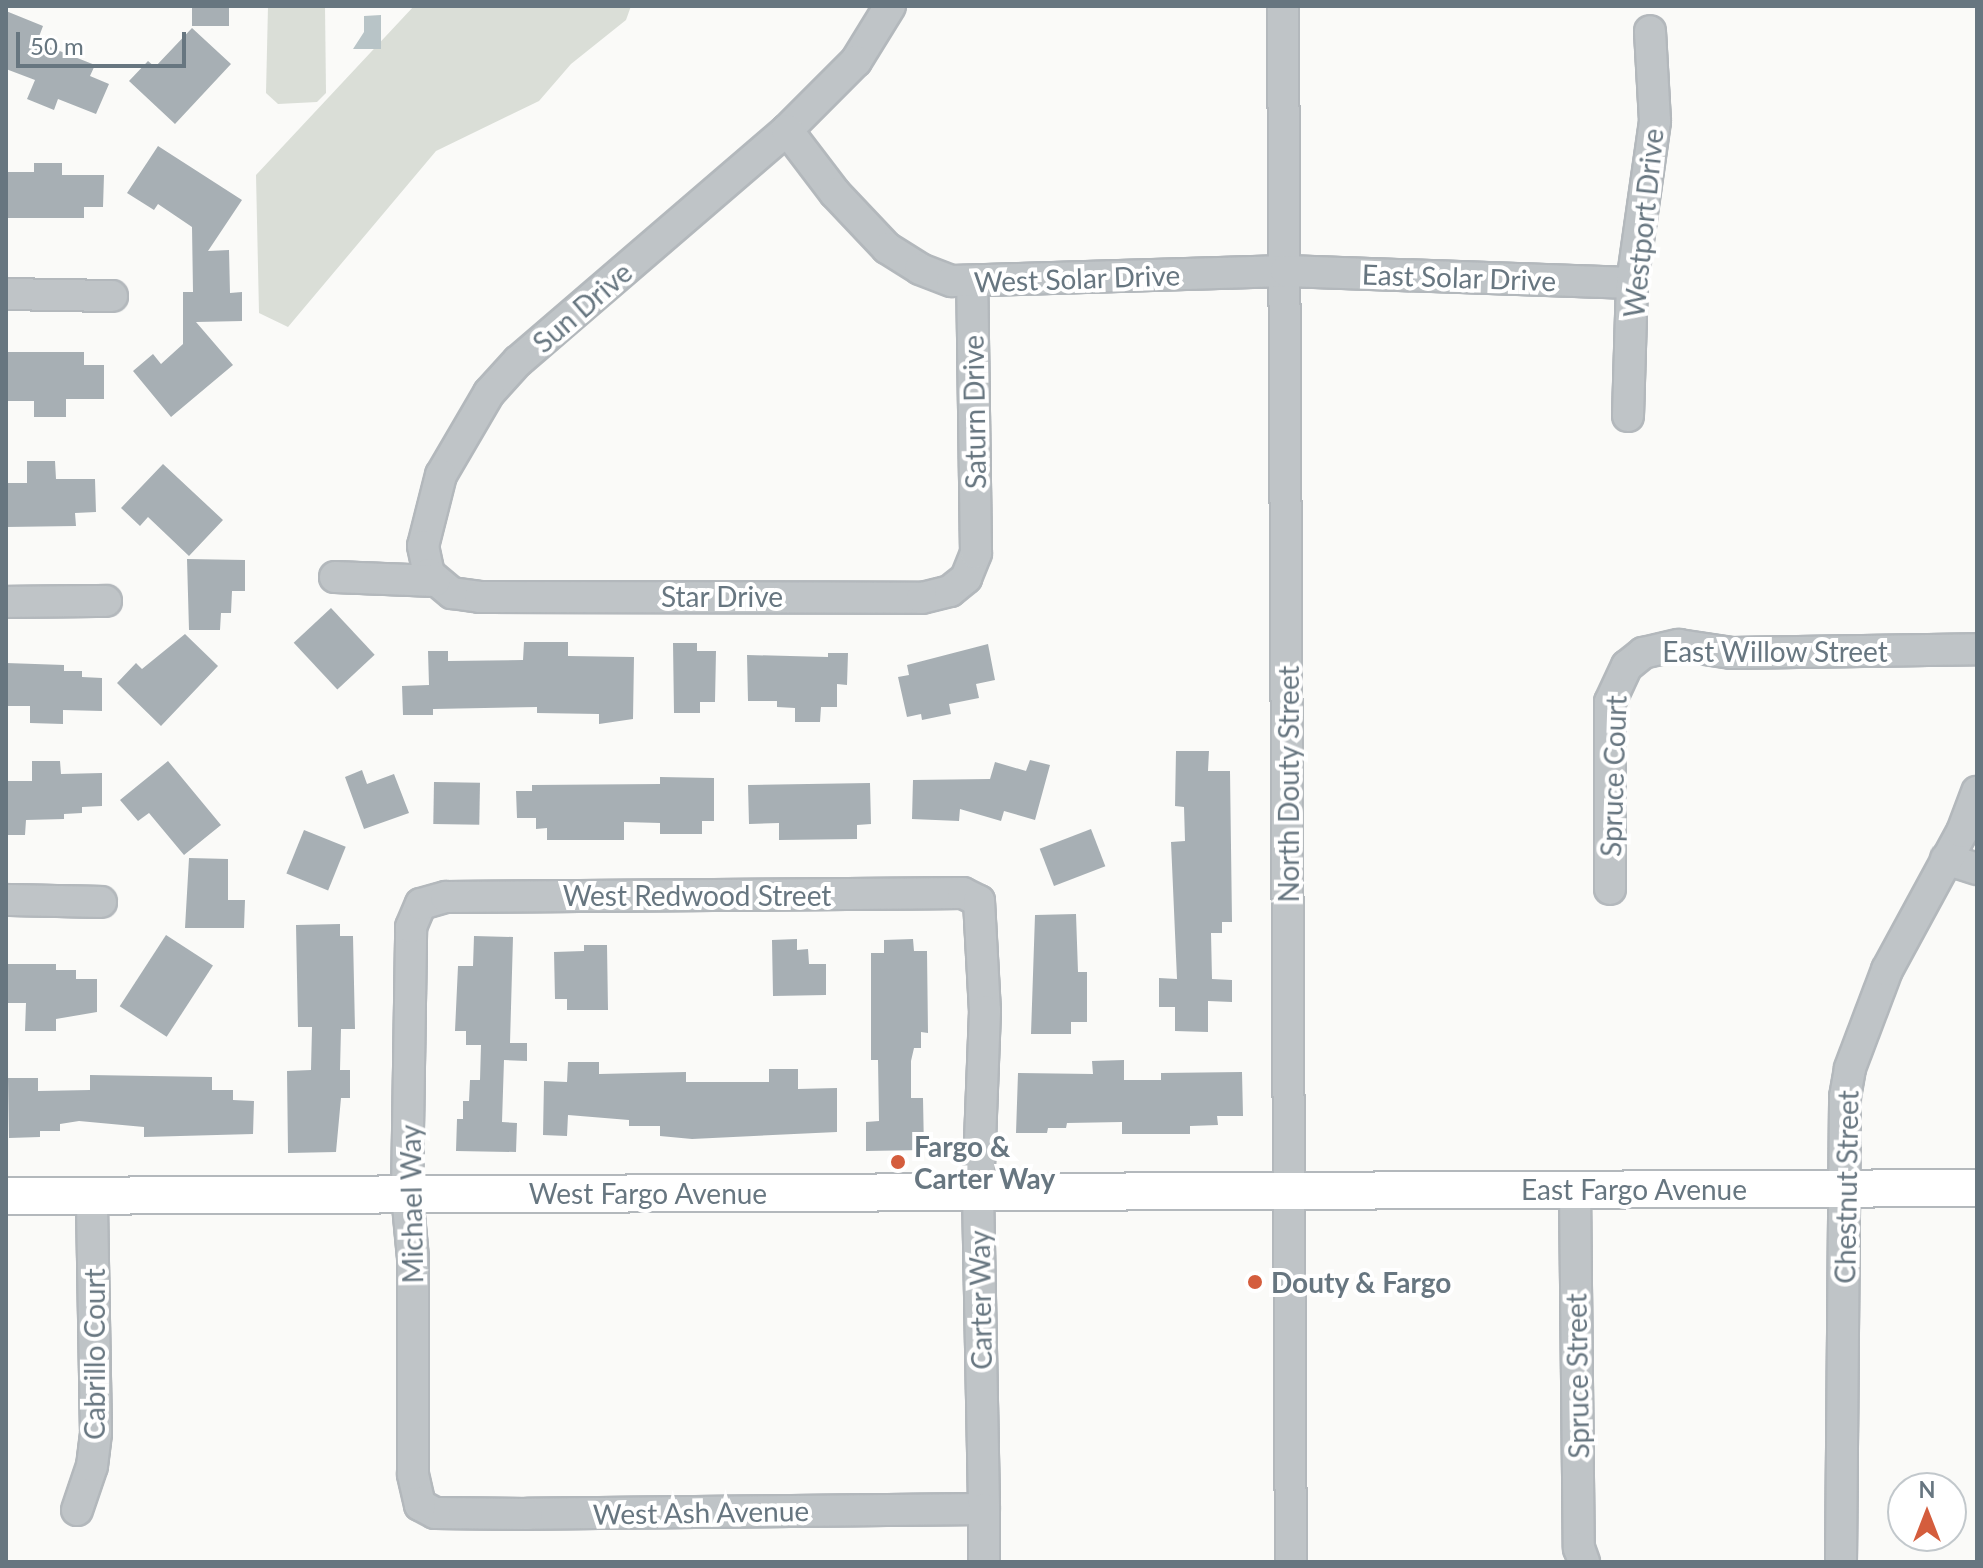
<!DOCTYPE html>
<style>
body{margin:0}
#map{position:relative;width:1983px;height:1568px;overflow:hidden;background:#fafaf8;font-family:Lato,sans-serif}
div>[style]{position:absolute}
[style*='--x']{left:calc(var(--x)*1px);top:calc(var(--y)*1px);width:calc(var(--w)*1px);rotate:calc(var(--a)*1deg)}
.green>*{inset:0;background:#daded7}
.water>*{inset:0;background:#b8c4c7}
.building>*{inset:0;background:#a7afb4;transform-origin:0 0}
.roads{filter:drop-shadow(2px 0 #b3b8bc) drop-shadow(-2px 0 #b3b8bc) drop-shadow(0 2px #b3b8bc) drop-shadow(0 -2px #b3b8bc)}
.minor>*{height:30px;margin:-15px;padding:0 15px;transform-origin:15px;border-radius:15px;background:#bfc4c7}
.major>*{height:36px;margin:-18px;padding:0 18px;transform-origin:18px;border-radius:18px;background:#fff}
.dots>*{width:22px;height:22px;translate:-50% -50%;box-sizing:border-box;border:4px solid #fff;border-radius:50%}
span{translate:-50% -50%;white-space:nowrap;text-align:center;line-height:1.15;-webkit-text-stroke:8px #fff;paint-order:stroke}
.street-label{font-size:28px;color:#677680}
.poi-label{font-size:28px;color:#677680;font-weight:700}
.left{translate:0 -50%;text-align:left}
.frame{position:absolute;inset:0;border:8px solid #677680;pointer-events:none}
.north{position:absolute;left:1887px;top:1472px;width:80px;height:80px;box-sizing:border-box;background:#fff;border:2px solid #c2c8cc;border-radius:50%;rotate:0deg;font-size:22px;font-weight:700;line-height:32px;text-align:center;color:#677680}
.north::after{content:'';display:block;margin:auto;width:28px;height:36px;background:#d45d3d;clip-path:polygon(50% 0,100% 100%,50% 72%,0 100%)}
.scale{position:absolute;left:16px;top:32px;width:170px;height:36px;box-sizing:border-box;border:4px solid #677680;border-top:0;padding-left:10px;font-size:24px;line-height:28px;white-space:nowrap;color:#677680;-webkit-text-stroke:6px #fff;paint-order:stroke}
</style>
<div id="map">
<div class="green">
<i style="clip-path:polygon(268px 6px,325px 6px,326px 93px,317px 102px,278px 104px,266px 93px)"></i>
<i style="clip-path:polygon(414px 6px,631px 6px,626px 20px,571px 64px,539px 101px,436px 151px,288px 327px,259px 313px,256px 175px)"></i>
</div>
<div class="water">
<i style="clip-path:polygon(381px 15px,381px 49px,353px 49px,364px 32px,364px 16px)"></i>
</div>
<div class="building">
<i style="left:192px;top:6px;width:37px;height:20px"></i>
<i style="clip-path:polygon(6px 11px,43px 26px,37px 42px,95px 65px,90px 76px,109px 84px,96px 114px,58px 99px,54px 110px,27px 99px,35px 80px,6px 69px)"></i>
<i style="clip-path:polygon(192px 28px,231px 64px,175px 124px,129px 81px,148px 61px,155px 67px)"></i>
<i style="clip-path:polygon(158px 146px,242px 200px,208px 251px,229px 250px,230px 293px,242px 292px,242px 321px,196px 322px,233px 365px,171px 417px,133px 371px,153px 354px,161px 364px,183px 344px,183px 292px,193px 292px,192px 227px,158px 204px,154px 210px,127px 193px)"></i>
<i style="clip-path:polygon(34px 163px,62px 163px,62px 175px,104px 175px,103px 207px,84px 207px,84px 218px,6px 218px,6px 172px,34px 172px)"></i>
<i style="clip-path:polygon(6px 352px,84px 352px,84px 365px,104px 365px,104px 399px,66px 399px,66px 417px,34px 417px,34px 401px,6px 401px)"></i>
<i style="clip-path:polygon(27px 461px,55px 461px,56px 479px,95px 479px,96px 512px,75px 513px,76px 526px,6px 527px,6px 483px,27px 483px)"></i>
<i style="clip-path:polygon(163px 464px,223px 520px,189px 556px,148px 517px,140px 526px,121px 508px)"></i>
<i style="clip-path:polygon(187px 559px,245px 560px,245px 591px,232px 591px,231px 613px,221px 613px,220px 630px,189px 630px)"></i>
<i style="left:331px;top:608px;width:64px;height:51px;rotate:47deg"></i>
<i style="clip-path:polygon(185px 634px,218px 666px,161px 726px,117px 683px,136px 663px,142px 669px)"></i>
<i style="clip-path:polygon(524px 642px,568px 642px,568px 656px,634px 657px,633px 719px,599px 724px,599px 714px,537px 713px,537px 707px,433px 709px,433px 715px,403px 715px,402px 686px,429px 685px,428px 651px,448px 651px,448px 661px,523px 660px)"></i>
<i style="clip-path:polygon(673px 643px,697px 643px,697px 651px,716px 651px,715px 702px,700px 702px,700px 713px,674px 713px)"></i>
<i style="clip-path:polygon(988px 644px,995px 680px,976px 684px,979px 698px,949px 704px,951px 714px,922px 720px,921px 714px,907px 717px,898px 677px,909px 675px,907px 665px)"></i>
<i style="clip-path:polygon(828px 653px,848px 653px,847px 685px,837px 684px,837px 707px,821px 707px,820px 722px,795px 722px,795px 708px,777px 707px,777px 701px,748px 701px,747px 655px,828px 657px)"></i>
<i style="clip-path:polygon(6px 663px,64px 665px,64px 671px,82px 671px,82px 677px,102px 678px,102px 711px,63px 710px,63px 724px,30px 723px,30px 706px,6px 706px)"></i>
<i style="clip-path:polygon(1176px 751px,1209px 751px,1208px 771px,1230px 771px,1232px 922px,1222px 922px,1222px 933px,1211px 933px,1212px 979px,1232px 980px,1232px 1002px,1208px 1001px,1208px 1032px,1175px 1031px,1175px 1007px,1159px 1007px,1159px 978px,1177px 979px,1171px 842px,1185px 841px,1184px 807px,1175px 806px)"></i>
<i style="clip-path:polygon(1030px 760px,1050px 765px,1035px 820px,1004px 811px,1001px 821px,960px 809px,959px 821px,912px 819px,913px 780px,990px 779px,995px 762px,1026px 771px)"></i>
<i style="clip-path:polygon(32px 761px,60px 761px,61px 774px,102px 773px,102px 806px,82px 807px,82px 813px,64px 814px,64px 819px,26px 820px,25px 835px,6px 835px,6px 781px,32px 781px)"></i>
<i style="clip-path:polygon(168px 761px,221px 825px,184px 855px,149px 813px,138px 821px,120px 800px)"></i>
<i style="clip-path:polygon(362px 770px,367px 784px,394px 774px,409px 813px,364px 829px,345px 777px)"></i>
<i style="clip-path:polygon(660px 777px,714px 778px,714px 821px,702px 821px,702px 834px,660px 834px,660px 823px,624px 822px,624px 840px,547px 840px,547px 828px,536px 829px,536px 818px,517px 818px,516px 791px,532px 791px,532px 785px,660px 784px)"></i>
<i style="left:434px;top:782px;width:46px;height:42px;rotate:1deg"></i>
<i style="clip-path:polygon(870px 783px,871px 824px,857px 825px,857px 839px,779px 840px,779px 823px,749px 824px,748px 785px)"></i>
<i style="left:1091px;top:829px;width:40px;height:55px;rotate:69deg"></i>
<i style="left:304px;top:830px;width:45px;height:47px;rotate:22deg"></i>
<i style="clip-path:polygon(189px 858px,228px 859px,228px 900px,245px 900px,244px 928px,185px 928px)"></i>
<i style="clip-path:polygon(1076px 914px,1078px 972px,1087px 972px,1087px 1022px,1071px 1022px,1071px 1034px,1031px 1034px,1035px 915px)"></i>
<i style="clip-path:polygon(340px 924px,340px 936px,353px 936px,355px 1029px,341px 1029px,340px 1070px,350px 1070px,350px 1098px,341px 1098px,336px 1152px,288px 1153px,287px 1071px,311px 1070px,312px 1027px,298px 1027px,296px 925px)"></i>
<i style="left:166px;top:935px;width:56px;height:85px;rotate:33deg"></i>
<i style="clip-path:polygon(474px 936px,513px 937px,510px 1043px,527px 1043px,527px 1061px,504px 1060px,502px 1122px,517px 1123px,516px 1152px,456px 1151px,457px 1119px,463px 1119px,463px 1101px,469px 1101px,470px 1080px,480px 1080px,481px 1045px,466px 1045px,466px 1031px,455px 1031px,458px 966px,473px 966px)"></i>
<i style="clip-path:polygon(797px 939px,797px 950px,808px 949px,809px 964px,826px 964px,826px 995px,773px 996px,772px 940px)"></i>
<i style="clip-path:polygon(913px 939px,914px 951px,927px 951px,928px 1033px,921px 1032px,921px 1048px,914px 1048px,911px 1061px,911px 1098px,923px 1098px,924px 1150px,866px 1151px,866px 1122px,879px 1121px,878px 1060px,871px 1060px,871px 953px,884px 953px,884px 940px)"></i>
<i style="clip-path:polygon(584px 945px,607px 945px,608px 1010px,567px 1010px,567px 999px,555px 999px,554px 952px,584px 951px)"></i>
<i style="clip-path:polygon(6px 964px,56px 964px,56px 970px,76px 970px,76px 979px,97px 979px,97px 1012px,56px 1019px,56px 1031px,25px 1031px,26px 1003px,6px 1003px)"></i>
<i style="clip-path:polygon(1124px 1060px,1124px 1080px,1161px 1080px,1161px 1073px,1242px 1072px,1243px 1116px,1217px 1116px,1218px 1125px,1190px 1126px,1190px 1134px,1122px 1134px,1122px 1122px,1067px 1123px,1066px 1128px,1048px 1128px,1047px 1133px,1016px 1133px,1018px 1073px,1093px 1074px,1092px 1061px)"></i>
<i style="clip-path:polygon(568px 1062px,599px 1062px,599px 1074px,686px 1072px,686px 1082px,769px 1082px,769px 1069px,798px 1069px,798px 1089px,837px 1088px,837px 1132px,692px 1139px,660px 1136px,660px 1126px,629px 1126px,629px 1120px,568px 1115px,567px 1136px,543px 1135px,544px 1081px,567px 1082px)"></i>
<i style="clip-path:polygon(90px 1075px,212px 1077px,212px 1090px,233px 1090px,233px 1100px,254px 1101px,253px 1134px,144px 1137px,144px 1127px,79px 1121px,60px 1124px,60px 1131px,40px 1131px,40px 1137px,9px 1138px,8px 1078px,38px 1078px,38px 1091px,90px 1090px)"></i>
</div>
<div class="roads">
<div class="minor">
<i style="--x:890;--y:6;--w:65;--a:121.7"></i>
<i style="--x:856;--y:61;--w:98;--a:135"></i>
<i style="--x:787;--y:130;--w:355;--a:139.3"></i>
<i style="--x:518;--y:361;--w:43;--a:132.2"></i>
<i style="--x:489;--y:393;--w:95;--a:120.3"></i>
<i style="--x:441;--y:475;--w:73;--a:104.2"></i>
<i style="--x:423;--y:546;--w:29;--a:78"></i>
<i style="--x:429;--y:574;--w:30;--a:40"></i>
<i style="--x:452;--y:593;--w:28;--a:8"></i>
<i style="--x:480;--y:597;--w:442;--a:0.1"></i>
<i style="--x:922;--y:598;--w:29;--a:-14"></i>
<i style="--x:950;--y:591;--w:21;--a:-39"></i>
<i style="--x:966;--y:578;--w:27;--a:-68"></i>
<i style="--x:976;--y:553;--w:270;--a:-90.8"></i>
<i style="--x:1283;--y:6;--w:1556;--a:89.71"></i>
<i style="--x:787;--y:130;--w:79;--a:52.7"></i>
<i style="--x:835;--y:193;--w:76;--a:46.6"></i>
<i style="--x:887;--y:248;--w:39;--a:32"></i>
<i style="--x:920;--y:269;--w:34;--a:21"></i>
<i style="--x:952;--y:281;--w:334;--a:-1.7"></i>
<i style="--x:1286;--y:271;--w:346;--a:2"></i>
<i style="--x:6;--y:294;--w:106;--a:1.1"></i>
<i style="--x:1628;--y:416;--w:133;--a:-88.3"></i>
<i style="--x:1632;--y:283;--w:164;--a:-81.9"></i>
<i style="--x:1655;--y:121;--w:90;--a:-93.2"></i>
<i style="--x:335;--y:577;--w:100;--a:2.3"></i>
<i style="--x:6;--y:602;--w:100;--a:-0.6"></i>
<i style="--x:1946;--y:859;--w:33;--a:18"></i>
<i style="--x:1610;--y:889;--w:187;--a:-90"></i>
<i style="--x:1610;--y:702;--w:40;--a:-65"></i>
<i style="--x:1627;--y:666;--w:21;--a:-39"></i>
<i style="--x:1643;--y:653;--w:37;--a:-13"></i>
<i style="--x:1679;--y:645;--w:54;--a:8.6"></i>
<i style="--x:1732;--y:653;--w:245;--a:-0.9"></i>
<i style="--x:6;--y:900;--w:95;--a:1.2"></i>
<i style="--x:1575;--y:1189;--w:359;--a:89.4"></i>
<i style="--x:1579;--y:1548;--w:15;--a:70"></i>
<i style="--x:984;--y:1509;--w:457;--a:179.4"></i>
<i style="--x:527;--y:1514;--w:92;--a:-179.4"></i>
<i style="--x:435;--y:1513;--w:17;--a:-152"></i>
<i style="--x:420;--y:1505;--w:32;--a:-103"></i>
<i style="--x:413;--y:1474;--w:216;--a:-90"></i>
<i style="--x:413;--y:1258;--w:64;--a:-95.4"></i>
<i style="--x:407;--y:1194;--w:267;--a:-89.1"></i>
<i style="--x:411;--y:927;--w:25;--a:-67"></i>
<i style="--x:421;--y:904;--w:26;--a:-16"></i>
<i style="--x:446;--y:897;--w:517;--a:-0.44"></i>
<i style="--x:963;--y:893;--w:18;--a:27"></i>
<i style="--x:979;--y:901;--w:110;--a:86.9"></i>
<i style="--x:985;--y:1011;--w:181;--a:92.2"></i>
<i style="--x:978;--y:1192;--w:317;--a:88.9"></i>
<i style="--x:984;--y:1509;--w:53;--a:90"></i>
<i style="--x:77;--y:1510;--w:46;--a:-71.2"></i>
<i style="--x:92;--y:1466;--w:33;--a:-83"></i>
<i style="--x:96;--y:1433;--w:237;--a:-91"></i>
<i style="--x:1841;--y:1562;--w:465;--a:-89.5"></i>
<i style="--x:1845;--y:1097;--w:29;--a:-80"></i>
<i style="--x:1850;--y:1068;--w:105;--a:-69.3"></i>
<i style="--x:1887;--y:970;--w:157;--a:-61.5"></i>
<i style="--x:1962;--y:832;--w:43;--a:-69.4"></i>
</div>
<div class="major">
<i style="--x:6;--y:1196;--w:1971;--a:-0.23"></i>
</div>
</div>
<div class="dots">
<i style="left:898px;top:1162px;background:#d45d3d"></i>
<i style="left:1255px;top:1282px;background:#d45d3d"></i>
</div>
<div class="street-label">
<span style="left:1643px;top:223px;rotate:-84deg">Westport Drive</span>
<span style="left:1459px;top:277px;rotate:2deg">East Solar Drive</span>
<span style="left:1077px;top:278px;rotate:-2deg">West Solar Drive</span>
<span style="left:582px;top:307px;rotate:-41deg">Sun Drive</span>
<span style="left:974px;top:412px;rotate:-91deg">Saturn Drive</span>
<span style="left:722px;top:596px">Star Drive</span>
<span style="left:1775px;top:651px">East Willow Street</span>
<span style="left:1613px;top:776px;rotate:-88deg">Spruce Court</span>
<span style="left:1288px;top:784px;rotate:-90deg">North Douty Street</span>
<span style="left:697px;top:895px">West Redwood Street</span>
<span style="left:1846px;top:1187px;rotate:-89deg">Chestnut Street</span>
<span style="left:1634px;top:1189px">East Fargo Avenue</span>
<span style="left:648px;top:1193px">West Fargo Avenue</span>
<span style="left:411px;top:1204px;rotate:-91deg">Michael Way</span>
<span style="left:980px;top:1300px;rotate:-91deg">Carter Way</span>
<span style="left:94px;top:1354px;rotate:-90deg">Cabrillo Court</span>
<span style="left:1577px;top:1376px;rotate:-91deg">Spruce Street</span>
<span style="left:701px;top:1512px;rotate:-1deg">West Ash Avenue</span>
</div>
<div class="poi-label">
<span class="left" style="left:914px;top:1162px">Fargo &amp;<br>Carter Way</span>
<span class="left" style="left:1271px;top:1282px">Douty &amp; Fargo</span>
</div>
<div class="frame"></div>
<div class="north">N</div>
<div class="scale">50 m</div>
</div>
